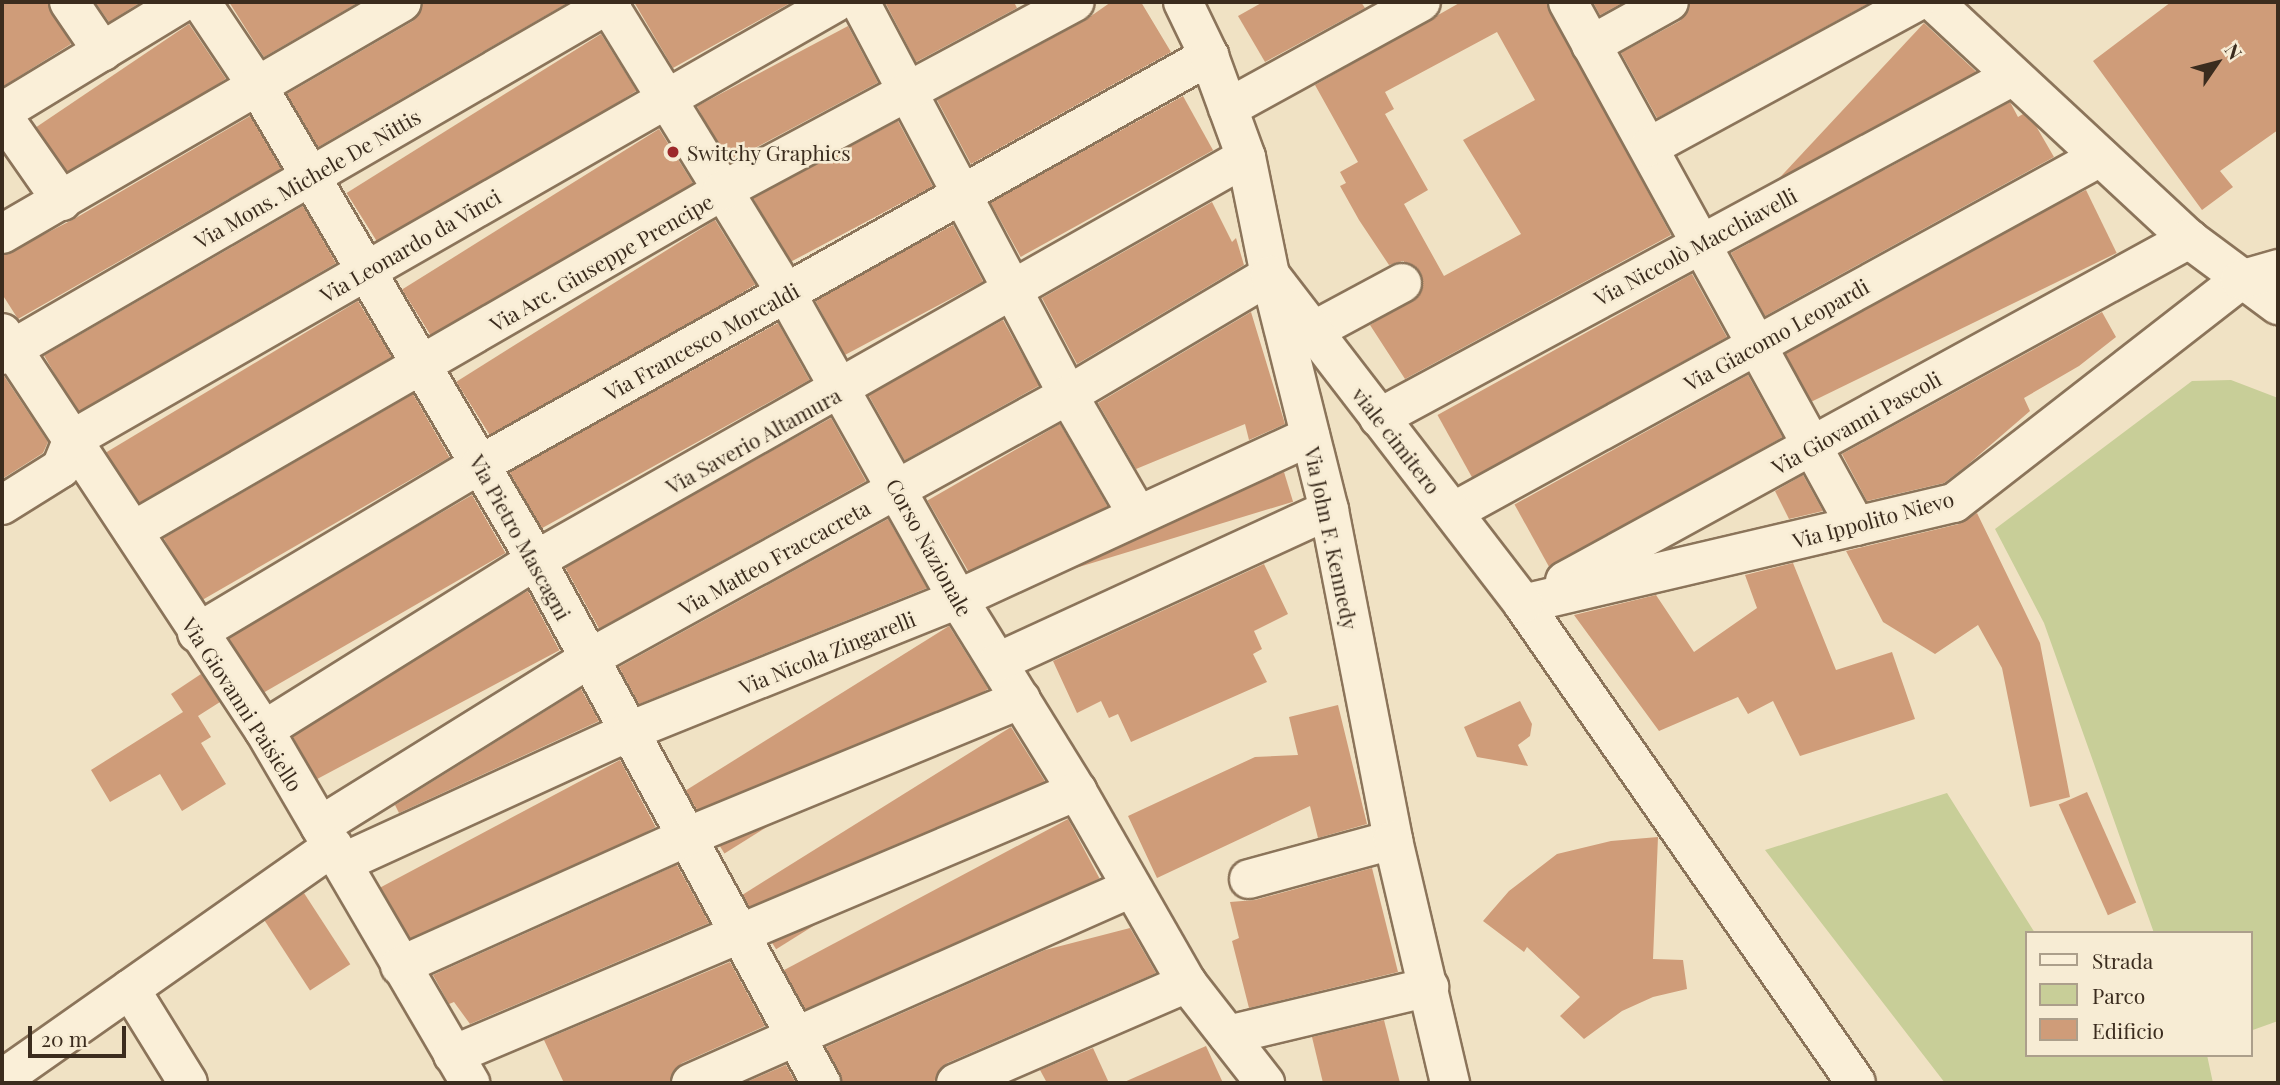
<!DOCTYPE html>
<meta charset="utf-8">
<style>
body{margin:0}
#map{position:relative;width:2280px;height:1085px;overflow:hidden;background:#f0e2c4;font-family:"Playfair Display",serif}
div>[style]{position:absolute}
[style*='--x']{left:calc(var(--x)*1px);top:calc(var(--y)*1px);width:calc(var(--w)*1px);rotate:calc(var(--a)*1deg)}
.green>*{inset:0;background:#c8ce98}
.building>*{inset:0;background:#cf9c79;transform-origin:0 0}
.roads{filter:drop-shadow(2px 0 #8b745a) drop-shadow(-2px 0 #8b745a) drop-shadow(0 2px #8b745a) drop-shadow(0 -2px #8b745a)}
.minor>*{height:38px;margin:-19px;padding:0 19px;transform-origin:19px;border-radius:19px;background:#faefd8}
.tertiary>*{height:38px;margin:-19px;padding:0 19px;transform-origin:19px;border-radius:19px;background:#faefd8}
.secondary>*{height:38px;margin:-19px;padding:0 19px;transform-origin:19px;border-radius:19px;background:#faefd8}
.dots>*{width:19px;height:19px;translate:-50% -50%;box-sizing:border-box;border:4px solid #f7ecd4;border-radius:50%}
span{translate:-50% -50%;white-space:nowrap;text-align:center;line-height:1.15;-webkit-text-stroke:5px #f7ecd4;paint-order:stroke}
.poi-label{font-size:21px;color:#3b2c1e}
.left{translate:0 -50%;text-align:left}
.street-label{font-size:21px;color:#3b2c1e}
.frame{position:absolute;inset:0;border:4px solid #3b2c1e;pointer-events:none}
.legend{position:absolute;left:2025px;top:931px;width:228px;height:126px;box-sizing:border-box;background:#f7ecd4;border:2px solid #ac9f8b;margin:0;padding:9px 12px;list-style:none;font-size:21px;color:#3b2c1e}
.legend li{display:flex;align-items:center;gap:14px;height:35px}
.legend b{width:35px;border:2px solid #ac9f8b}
.north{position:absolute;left:2182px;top:28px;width:70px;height:70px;-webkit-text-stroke:5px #f7ecd4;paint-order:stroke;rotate:55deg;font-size:19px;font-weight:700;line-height:28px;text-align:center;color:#3b2c1e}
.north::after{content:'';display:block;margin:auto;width:24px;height:32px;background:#3b2c1e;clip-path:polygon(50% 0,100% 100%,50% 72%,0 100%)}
.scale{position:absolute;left:28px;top:1026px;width:98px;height:32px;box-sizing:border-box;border:4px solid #3b2c1e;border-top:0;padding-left:9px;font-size:21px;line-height:24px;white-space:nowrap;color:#3b2c1e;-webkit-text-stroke:5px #f7ecd4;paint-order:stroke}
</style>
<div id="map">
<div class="green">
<i style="clip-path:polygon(2231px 380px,2278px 398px,2278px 1021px,2250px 1031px,2250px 933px,2154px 933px,2044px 623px,1995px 529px,2192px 381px)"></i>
<i style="clip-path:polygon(1947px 793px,2035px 933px,2026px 933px,2026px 1055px,2207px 1055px,2213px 1083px,1945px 1083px,1765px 850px)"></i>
</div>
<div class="building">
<i style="clip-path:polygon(2px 2px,47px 2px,71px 44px,2px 87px)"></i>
<i style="clip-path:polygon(95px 2px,141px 2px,109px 22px)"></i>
<i style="clip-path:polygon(229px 2px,359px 2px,264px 57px)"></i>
<i style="clip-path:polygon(424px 2px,569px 2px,318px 147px,287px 94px,413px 21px)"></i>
<i style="clip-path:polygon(634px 2px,792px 2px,673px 68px)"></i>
<i style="clip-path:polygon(889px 2px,1014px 2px,1017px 8px,916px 62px,886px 4px)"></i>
<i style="clip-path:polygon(1111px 2px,1141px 2px,1171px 52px,971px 164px,937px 100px,1084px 21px)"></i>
<i style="clip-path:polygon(1263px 2px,1361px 2px,1365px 8px,1265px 62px,1238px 16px)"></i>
<i style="clip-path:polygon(evenodd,1461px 2px,1546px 2px,1671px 235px,1405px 379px,1370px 325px,1420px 295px,1421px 273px,1403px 261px,1389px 265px,1359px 220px,1340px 186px,1346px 183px,1340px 172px,1358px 162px,1315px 85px,1461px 2px,1497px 32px,1535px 100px,1463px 140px,1521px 234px,1444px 276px,1404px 204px,1428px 190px,1385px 114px,1394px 109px,1385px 92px,1497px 32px)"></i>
<i style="clip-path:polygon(1593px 2px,1624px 2px,1600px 15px)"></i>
<i style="clip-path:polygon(1691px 2px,1871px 2px,1657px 118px,1621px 53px,1680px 21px)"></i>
<i style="clip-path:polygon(2171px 2px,2278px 2px,2278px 130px,2220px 171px,2233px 187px,2202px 210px,2093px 61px)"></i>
<i style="left:1924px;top:23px;width:71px;height:280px;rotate:43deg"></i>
<i style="left:189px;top:24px;width:66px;height:184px;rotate:56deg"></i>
<i style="left:848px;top:26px;width:64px;height:171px;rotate:62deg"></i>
<i style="left:601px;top:34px;width:67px;height:300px;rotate:58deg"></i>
<i style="left:1183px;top:96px;width:62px;height:220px;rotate:61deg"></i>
<i style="clip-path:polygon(2010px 102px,2018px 117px,2023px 114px,2036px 126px,2054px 157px,1765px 316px,1731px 253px)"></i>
<i style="clip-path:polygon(250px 116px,281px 169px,18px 319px,2px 294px,2px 256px,74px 219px)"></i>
<i style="left:898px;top:121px;width:74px;height:164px;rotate:62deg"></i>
<i style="left:659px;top:129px;width:64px;height:303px;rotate:58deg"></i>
<i style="left:2086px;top:190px;width:70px;height:342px;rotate:64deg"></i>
<i style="clip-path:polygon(1212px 202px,1232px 242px,1236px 238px,1244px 265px,1077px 364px,1042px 298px)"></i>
<i style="left:303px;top:206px;width:66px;height:299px;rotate:60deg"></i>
<i style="left:715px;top:220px;width:76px;height:305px;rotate:58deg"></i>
<i style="left:953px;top:225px;width:64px;height:157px;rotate:62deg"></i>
<i style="left:1692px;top:274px;width:72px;height:291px;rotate:61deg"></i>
<i style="left:358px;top:301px;width:65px;height:294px;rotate:59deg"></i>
<i style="clip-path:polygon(1251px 312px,1285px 424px,1249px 440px,1245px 424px,1136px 469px,1098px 403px)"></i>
<i style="clip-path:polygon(2102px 312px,2116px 337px,2079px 366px,2024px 398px,2030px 411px,1965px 467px,1944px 483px,1867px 501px,1842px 454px)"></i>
<i style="left:1003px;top:320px;width:75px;height:154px;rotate:61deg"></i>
<i style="left:778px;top:323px;width:65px;height:307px;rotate:61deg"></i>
<i style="left:1748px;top:375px;width:71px;height:267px;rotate:61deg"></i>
<i style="clip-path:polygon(4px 376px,48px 442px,43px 453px,2px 479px)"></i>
<i style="left:413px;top:394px;width:73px;height:288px;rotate:60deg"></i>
<i style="left:831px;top:418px;width:72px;height:305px;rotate:61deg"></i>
<i style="left:1060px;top:424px;width:95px;height:153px;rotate:60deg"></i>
<i style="left:1284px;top:472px;width:31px;height:324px;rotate:73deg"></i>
<i style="clip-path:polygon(1803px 475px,1823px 511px,1789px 519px,1775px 491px)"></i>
<i style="left:472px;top:495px;width:67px;height:282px;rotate:60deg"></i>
<i style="clip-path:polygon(1977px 513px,2040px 643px,2070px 797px,2030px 807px,2002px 668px,1978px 625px,1935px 654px,1883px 622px,1846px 551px,1959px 524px)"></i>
<i style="clip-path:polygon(888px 519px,927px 588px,639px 704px,619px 667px)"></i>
<i style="clip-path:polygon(1793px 563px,1836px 670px,1892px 652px,1915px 719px,1800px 756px,1773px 701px,1748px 714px,1738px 697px,1659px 731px,1574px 615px,1656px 595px,1694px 652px,1757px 608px,1745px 575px)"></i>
<i style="clip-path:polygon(1264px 564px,1288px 614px,1254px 631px,1262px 649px,1253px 654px,1267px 682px,1131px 742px,1118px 714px,1109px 718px,1101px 701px,1077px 713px,1053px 661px)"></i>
<i style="left:528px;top:591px;width:67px;height:276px;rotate:62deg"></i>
<i style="left:949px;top:626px;width:74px;height:311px;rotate:58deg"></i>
<i style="clip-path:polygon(201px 674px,220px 702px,198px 716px,211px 737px,201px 743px,226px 784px,182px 811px,160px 774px,110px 802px,91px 770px,183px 712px,171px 694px)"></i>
<i style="clip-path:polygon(581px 689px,599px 721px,399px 813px,395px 805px)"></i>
<i style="clip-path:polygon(1520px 701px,1532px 724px,1530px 736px,1518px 745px,1528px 766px,1477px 757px,1464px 727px)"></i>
<i style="clip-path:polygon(1338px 705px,1367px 824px,1318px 838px,1310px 806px,1157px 878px,1128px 816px,1255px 757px,1298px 755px,1289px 717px)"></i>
<i style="left:1011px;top:727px;width:64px;height:317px;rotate:58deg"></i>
<i style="left:620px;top:760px;width:76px;height:272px;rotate:62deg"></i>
<i style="left:2087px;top:792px;width:121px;height:31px;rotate:66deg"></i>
<i style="left:1068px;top:819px;width:67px;height:323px;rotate:62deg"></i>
<i style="clip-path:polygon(1658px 837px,1653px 959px,1683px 960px,1687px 989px,1653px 997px,1622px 1011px,1584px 1039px,1560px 1016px,1580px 997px,1527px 947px,1524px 952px,1483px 921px,1509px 891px,1557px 854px,1611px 841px)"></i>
<i style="clip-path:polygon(677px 865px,709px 923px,470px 1024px,454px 1002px,449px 1004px,433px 975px)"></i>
<i style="clip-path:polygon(1372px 868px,1398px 972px,1249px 1008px,1232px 941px,1239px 938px,1230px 902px,1255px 900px)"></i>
<i style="left:304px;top:893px;width:85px;height:48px;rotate:57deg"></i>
<i style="clip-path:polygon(1130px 928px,1156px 973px,947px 1063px,933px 1083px,843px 1083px,826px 1047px,1045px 950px)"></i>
<i style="clip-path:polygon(730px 962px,765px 1026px,682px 1063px,673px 1071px,670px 1083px,564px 1083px,544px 1040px)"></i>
<i style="clip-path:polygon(1384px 1020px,1400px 1083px,1323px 1083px,1312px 1037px)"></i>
<i style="clip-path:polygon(1206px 1046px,1223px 1083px,1122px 1083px)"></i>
<i style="clip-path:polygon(1093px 1048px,1109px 1083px,1047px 1083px,1040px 1070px)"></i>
<i style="clip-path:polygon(786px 1065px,796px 1083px,744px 1083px)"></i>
</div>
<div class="roads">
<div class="minor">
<i style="--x:69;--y:2;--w:60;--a:55.8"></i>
<i style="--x:201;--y:2;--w:102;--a:56.2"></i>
<i style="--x:258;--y:87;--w:549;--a:59.56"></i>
<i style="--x:536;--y:560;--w:596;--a:61.41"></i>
<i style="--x:607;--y:2;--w:342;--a:58.4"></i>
<i style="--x:786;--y:293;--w:351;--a:60.7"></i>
<i style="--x:958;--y:599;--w:226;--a:58.2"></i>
<i style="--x:1077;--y:791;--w:221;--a:60.2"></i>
<i style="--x:1187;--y:983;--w:127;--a:52"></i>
<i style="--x:860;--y:2;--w:445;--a:62.1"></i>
<i style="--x:1068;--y:395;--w:138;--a:59.9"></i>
<i style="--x:1568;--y:2;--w:598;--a:61.21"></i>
<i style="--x:1934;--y:2;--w:348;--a:42.9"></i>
<i style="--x:2189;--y:239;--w:111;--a:36.6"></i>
<i style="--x:1591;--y:45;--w:89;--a:-28.9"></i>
<i style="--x:1228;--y:108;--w:220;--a:-28.8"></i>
<i style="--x:2;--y:112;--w:212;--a:-31.3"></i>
<i style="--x:2;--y:115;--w:105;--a:55.1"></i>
<i style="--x:1649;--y:147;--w:304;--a:-28.5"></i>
<i style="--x:2;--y:234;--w:462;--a:-30.1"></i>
<i style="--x:1313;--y:331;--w:101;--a:-28.3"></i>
<i style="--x:2;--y:333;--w:476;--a:56.6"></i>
<i style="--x:264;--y:730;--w:409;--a:59.7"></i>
<i style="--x:2;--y:355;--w:705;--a:-30.06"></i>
<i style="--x:1379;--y:418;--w:720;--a:-28.34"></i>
<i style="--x:2;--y:505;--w:70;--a:-32.1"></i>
<i style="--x:61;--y:468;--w:31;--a:-68"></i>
<i style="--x:73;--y:439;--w:879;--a:-29.8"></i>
<i style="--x:1453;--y:512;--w:738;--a:-28.75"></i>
<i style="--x:133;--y:531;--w:680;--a:-30"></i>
<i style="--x:722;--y:191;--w:400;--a:-28.2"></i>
<i style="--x:1565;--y:581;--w:712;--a:-28.73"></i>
<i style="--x:1523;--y:604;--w:443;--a:-13.2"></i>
<i style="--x:1954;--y:503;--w:363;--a:-37.9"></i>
<i style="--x:2240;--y:280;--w:40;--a:-16"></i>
<i style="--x:1523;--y:604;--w:583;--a:55.19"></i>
<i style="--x:197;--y:633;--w:330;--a:-30.8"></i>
<i style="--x:481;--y:464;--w:835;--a:-29.27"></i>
<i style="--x:998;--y:662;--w:364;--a:-24.7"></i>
<i style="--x:264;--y:730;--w:321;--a:-32"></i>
<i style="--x:536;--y:560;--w:816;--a:-29.58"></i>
<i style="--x:320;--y:826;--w:316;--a:-31.9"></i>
<i style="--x:588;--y:659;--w:548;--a:-28.81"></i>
<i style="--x:1068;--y:395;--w:235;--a:-30.7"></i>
<i style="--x:342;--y:863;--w:319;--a:-24.6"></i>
<i style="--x:632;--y:730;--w:351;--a:-21.9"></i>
<i style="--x:958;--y:599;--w:388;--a:-24.8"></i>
<i style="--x:1249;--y:879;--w:149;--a:-15.2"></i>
<i style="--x:400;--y:966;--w:317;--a:-24.2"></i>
<i style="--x:689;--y:836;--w:359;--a:-22.4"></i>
<i style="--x:130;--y:989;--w:110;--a:58.3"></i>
<i style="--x:1228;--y:1035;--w:207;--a:-13.4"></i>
<i style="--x:453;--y:1055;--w:678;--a:-22.93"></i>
<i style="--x:2;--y:1079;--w:405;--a:-35.1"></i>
<i style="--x:691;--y:1083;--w:481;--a:-23.9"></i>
<i style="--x:956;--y:1083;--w:252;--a:-23.4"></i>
</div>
<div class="tertiary">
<i style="--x:1270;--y:275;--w:415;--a:52.4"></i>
</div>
<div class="secondary">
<i style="--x:1183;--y:2;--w:60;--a:64.3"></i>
<i style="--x:1209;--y:56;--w:108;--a:69.9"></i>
<i style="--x:1246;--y:157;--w:120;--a:78.5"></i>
<i style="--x:1270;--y:275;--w:242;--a:75.9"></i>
<i style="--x:1329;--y:510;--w:336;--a:79"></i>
<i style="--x:1393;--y:840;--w:250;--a:76.8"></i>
</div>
</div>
<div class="dots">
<i style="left:673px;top:152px;background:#9c282a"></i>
</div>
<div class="poi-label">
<span class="left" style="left:687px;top:152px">Switchy Graphics</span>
</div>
<div class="street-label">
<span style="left:307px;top:178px;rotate:-30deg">Via Mons. Michele De Nittis</span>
<span style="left:410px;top:245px;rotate:-30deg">Via Leonardo da Vinci</span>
<span style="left:1695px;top:246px;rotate:-28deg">Via Niccolò Macchiavelli</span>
<span style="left:601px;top:262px;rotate:-30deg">Via Arc. Giuseppe Prencipe</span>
<span style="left:1776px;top:334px;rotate:-29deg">Via Giacomo Leopardi</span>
<span style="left:701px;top:341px;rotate:-29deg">Via Francesco Morcaldi</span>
<span style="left:1856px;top:422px;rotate:-29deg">Via Giovanni Pascoli</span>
<span style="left:753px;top:440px;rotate:-29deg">Via Saverio Altamura</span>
<span style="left:1397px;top:440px;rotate:52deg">viale cimitero</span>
<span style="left:1873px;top:519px;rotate:-15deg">Via Ippolito Nievo</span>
<span style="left:521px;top:537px;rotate:61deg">Via Pietro Mascagni</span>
<span style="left:1332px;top:538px;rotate:78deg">Via John F. Kennedy</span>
<span style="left:930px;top:547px;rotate:61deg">Corso Nazionale</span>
<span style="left:774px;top:557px;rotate:-29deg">Via Matteo Fraccacreta</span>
<span style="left:827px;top:652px;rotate:-22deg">Via Nicola Zingarelli</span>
<span style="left:243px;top:704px;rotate:57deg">Via Giovanni Paisiello</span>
</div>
<div class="frame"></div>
<ul class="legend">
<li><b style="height:9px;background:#faefd8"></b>Strada</li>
<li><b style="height:19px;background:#c8ce98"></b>Parco</li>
<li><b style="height:19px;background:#cf9c79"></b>Edificio</li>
</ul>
<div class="north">N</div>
<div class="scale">20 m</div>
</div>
